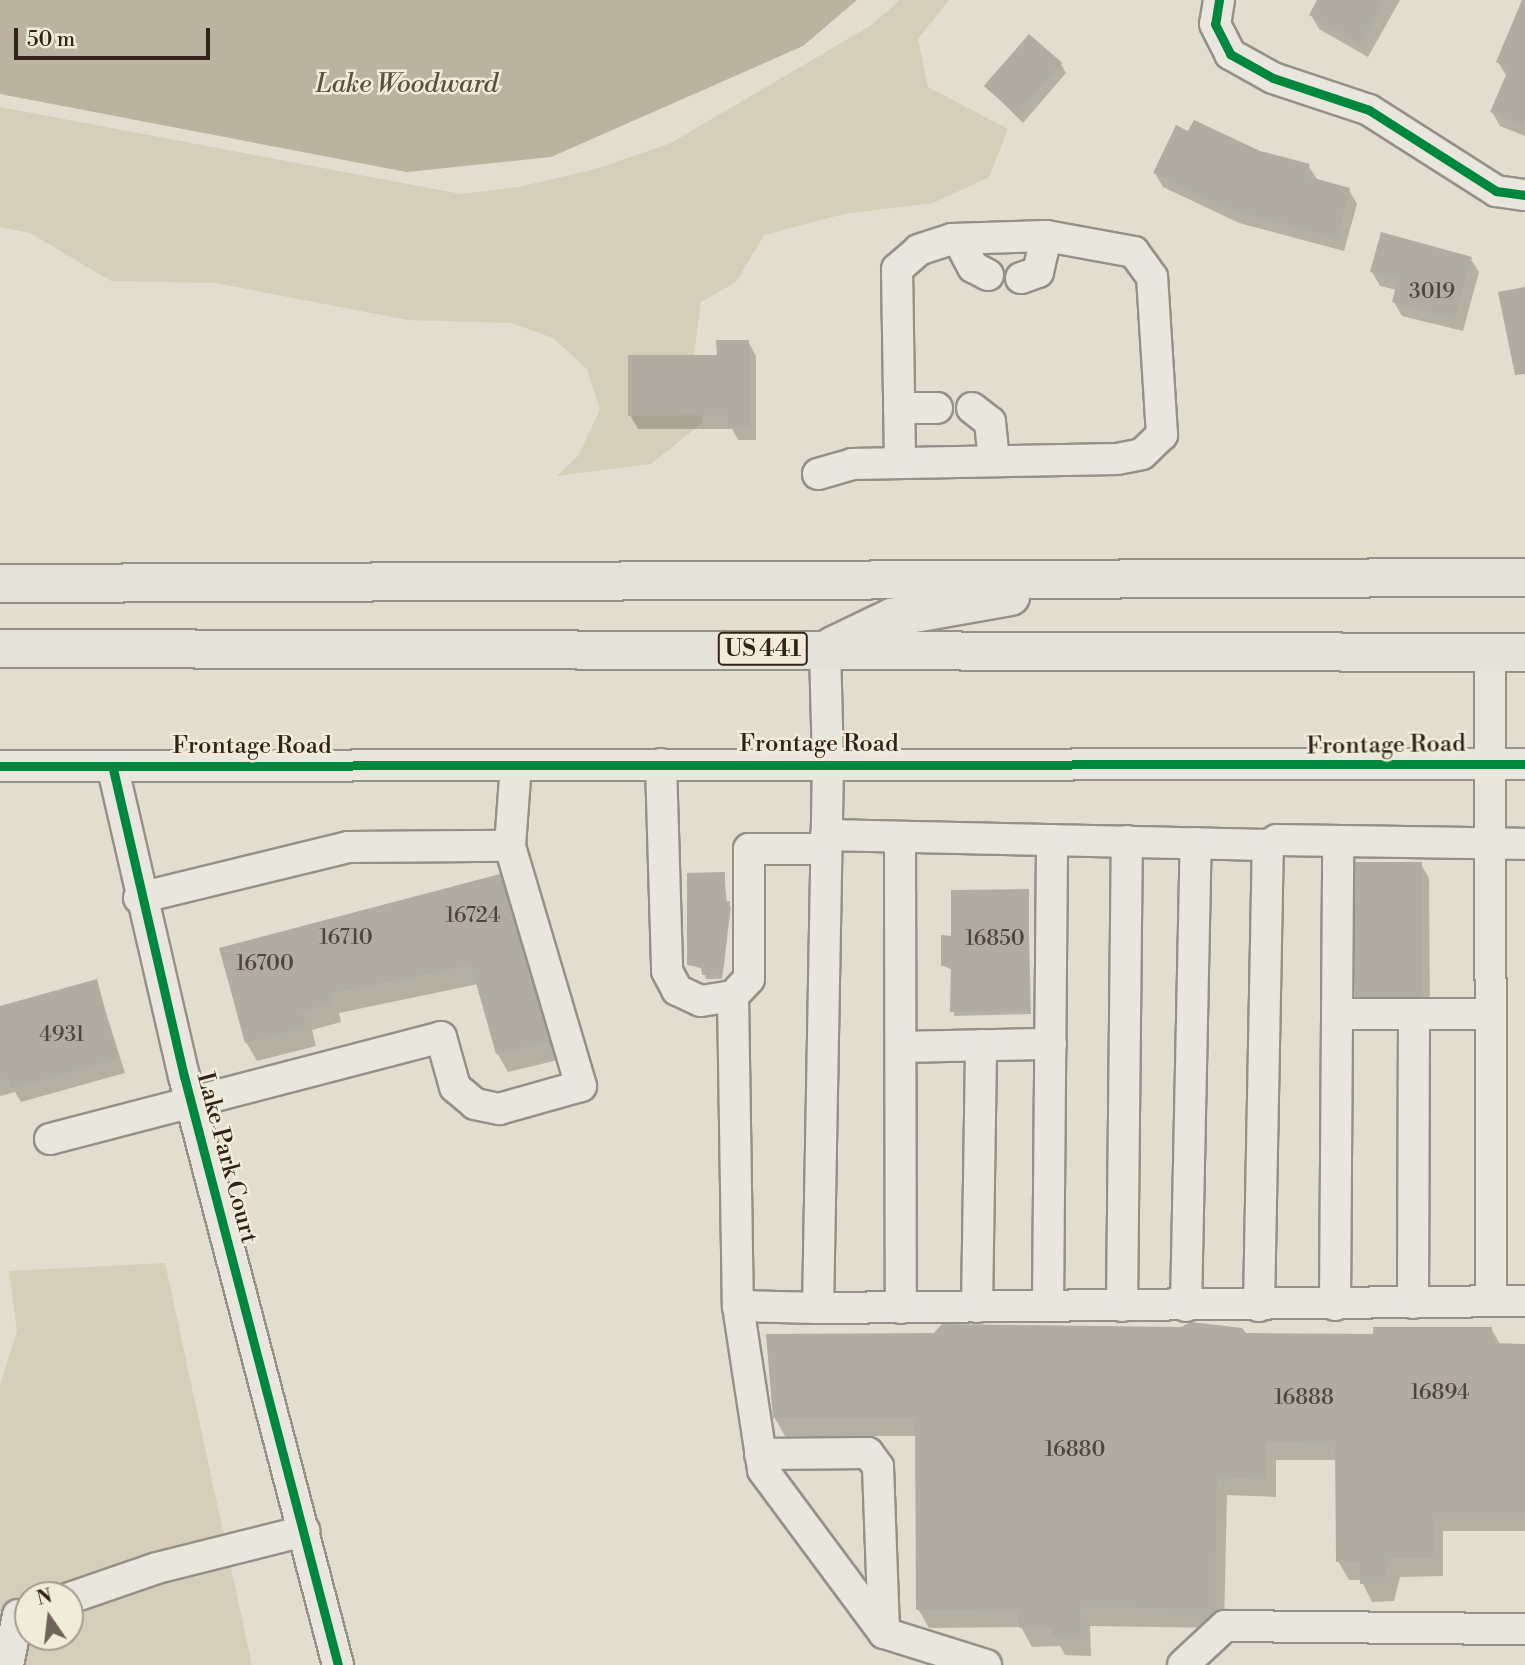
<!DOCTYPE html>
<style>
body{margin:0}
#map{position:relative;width:1525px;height:1665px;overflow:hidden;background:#e2ddce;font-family:"Libre Bodoni",serif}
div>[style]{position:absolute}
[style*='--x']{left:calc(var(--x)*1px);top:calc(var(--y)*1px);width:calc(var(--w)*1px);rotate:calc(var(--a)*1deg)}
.green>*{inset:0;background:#d5ceba}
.water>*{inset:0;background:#bcb2a0}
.shadow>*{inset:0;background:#0003}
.building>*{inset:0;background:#b0aca1;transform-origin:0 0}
.roads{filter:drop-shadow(2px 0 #969188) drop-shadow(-2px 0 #969188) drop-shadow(0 2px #969188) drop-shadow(0 -2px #969188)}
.minor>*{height:30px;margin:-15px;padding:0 15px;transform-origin:15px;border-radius:15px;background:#e9e6de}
.major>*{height:37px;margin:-18.5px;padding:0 18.5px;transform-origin:18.5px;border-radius:18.5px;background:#e5e2d9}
.cycleway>*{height:9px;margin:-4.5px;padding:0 4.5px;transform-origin:4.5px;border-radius:4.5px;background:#00873e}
span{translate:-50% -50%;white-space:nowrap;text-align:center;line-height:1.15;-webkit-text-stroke:5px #f1ecda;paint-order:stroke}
.number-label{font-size:21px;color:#52443c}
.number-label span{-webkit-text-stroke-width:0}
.shield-label span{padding:2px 5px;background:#f1ecda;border:2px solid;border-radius:5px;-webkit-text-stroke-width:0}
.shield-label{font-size:23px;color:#32221a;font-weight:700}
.street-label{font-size:24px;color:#32221a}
.water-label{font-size:26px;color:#5c4e42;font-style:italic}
.north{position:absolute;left:14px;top:1581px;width:70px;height:70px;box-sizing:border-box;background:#f1ecda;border:2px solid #a59b8d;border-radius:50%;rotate:346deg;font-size:19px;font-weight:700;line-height:28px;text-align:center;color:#32221a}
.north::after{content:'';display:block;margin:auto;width:24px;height:32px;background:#706359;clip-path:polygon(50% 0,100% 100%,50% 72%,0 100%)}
.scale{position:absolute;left:14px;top:28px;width:196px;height:32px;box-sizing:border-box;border:4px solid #32221a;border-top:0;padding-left:9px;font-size:21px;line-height:24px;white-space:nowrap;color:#32221a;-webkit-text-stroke:5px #f1ecda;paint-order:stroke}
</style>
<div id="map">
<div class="green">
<i style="clip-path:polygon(900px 0,949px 0,918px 39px,928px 87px,1008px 129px,989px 177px,933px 203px,844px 214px,764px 235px,736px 282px,701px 302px,693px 361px,703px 422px,651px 464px,557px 476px,578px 456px,600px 410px,587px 369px,553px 338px,511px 323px,408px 320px,215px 283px,111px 281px,30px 233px,0 227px,0 107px,461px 194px,518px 187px,596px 169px,671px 143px,870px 26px)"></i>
<i style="clip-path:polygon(evenodd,165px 1263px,252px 1665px,0 1665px,0 1385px,17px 1331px,9px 1271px,165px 1263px,28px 1595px,70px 1595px,70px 1637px,28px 1637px,28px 1595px)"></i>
</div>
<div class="water">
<i style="clip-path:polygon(0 0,857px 0,803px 46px,551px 157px,407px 172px,0 94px)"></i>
</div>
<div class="shadow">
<i style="clip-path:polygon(1319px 0,1400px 0,1368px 57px,1319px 29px,1311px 15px)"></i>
<i style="clip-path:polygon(1525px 0,1525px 136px,1500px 126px,1492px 112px,1507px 77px,1498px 62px)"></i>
<i style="clip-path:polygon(1061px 64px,1066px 73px,1023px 123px,986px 86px)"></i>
<i style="clip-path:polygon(1189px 134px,1308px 165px,1317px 179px,1349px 190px,1357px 204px,1344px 251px,1239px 223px,1163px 187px,1155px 173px)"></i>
<i style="clip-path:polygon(1470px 258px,1479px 272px,1463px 331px,1402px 316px,1394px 302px,1397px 290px,1380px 286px,1372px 272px)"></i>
<i style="clip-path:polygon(748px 341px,756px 356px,756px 440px,738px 440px,732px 429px,638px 429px,630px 415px)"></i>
<i style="clip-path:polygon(1421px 864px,1429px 878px,1430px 1010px,1364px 1010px,1356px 996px)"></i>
<i style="clip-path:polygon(724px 874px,727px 903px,731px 907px,722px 979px,706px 979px,703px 969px,689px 965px)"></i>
<i style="clip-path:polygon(499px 876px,510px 895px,558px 1060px,508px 1072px,497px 1053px,478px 984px,339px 1013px,341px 1022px,312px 1030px,316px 1046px,257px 1061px,246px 1042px)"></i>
<i style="clip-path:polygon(1028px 891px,1031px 1014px,954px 1016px,952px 970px,942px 965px)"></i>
<i style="clip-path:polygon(96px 981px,125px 1073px,21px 1102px,15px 1092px,0 1096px,0 1009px)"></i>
<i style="clip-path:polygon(1491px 1329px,1501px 1345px,1525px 1346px,1525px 1531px,1443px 1531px,1443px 1576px,1400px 1577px,1394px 1601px,1372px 1602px,1361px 1580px,1349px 1580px,1338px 1561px,1337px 1460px,1276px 1460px,1276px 1497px,1227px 1495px,1224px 1628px,1090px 1626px,1091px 1656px,1065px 1655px,1060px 1646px,1032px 1647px,1021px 1627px,929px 1628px,918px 1609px,917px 1436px,785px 1436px,774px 1417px,1246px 1335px,1375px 1336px)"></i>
</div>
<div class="building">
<i style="clip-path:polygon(1317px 0,1385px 0,1360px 44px,1309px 15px)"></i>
<i style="clip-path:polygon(1522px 0,1525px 0,1525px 126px,1490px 112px,1509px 68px,1496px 62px)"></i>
<i style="left:1029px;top:34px;width:44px;height:69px;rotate:41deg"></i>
<i style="clip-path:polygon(1194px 120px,1260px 151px,1310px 164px,1306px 176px,1350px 188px,1337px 238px,1229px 209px,1153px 173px,1176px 125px,1188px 131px)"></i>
<i style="clip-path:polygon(1381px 232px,1472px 257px,1455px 318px,1392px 302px,1398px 279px,1370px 272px)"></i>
<i style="clip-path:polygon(1525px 287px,1525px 374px,1515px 375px,1498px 292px)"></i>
<i style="clip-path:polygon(716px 340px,749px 340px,749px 426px,728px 427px,728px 415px,628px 416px,628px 355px,717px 355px)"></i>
<i style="left:1422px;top:862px;width:135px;height:67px;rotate:90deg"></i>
<i style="clip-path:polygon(725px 872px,725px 902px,730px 901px,724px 965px,721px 975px,702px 975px,701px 966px,687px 965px,687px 873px)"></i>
<i style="clip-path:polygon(500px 874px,549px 1041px,496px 1054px,471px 965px,329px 994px,331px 1003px,302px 1011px,306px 1027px,245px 1043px,219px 948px)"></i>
<i style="clip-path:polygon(1029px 889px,1029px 1011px,950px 1012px,951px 966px,941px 966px,941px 935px,951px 936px,951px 890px)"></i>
<i style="clip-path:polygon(97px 979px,118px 1059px,11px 1088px,8px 1078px,0 1080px,0 1006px)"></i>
<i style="clip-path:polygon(1191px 1322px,1242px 1328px,1246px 1333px,1373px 1334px,1373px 1327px,1492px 1327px,1493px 1343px,1525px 1344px,1525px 1513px,1433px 1513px,1433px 1558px,1390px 1558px,1384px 1583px,1360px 1584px,1360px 1562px,1336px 1562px,1335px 1441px,1266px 1442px,1266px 1479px,1217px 1477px,1215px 1609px,1080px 1607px,1081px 1637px,1052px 1636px,1053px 1628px,1019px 1628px,1019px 1609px,916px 1610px,915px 1418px,773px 1418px,766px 1334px,934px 1333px,942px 1324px,1181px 1327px)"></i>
</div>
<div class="roads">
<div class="minor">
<i style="--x:1219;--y:0;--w:24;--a:99"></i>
<i style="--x:1215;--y:24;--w:34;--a:63"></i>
<i style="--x:1230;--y:54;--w:49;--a:29.2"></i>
<i style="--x:1273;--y:78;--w:101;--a:18.4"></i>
<i style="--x:1369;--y:110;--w:151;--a:32.5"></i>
<i style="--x:1496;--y:191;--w:29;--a:8"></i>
<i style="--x:958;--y:239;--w:32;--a:62"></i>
<i style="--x:973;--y:267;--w:17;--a:28"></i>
<i style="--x:1021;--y:278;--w:18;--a:-19"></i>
<i style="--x:1038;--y:272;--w:37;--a:-77"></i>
<i style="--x:899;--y:408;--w:38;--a:0"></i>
<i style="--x:972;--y:408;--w:23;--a:38"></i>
<i style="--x:990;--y:422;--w:38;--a:84"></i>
<i style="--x:818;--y:474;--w:35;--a:-16"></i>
<i style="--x:852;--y:464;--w:265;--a:-1.1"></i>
<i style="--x:1117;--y:459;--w:25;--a:-11"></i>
<i style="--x:1142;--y:454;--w:28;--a:-44"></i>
<i style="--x:1162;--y:435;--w:158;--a:-93.6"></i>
<i style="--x:1152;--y:277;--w:31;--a:-126"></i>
<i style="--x:1134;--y:252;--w:89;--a:-169.7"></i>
<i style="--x:1046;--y:236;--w:94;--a:178.2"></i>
<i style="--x:952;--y:239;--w:35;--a:162"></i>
<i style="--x:919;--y:250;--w:29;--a:139"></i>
<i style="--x:897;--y:269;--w:193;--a:89.1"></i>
<i style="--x:825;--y:649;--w:115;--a:88.5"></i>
<i style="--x:828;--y:764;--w:544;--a:91.05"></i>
<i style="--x:818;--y:1308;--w:707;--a:-0.57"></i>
<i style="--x:1490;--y:652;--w:649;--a:89.91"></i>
<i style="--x:661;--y:764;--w:207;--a:88.3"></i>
<i style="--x:667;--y:971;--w:21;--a:62"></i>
<i style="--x:677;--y:990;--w:26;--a:25"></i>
<i style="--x:701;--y:1001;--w:32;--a:-9"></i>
<i style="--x:733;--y:996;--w:23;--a:-47"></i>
<i style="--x:749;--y:979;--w:130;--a:-90"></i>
<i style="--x:749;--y:849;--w:77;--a:0"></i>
<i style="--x:0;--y:766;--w:1525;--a:-0.08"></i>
<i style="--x:113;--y:769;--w:315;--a:77"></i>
<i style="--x:184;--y:1076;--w:609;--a:75.35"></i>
<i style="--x:826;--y:835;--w:442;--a:1.3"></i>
<i style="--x:900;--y:837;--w:471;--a:89.9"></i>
<i style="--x:139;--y:898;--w:215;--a:-13.7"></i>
<i style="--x:348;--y:847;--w:162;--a:-0.4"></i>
<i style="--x:510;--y:846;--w:81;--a:-85.8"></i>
<i style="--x:733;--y:996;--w:310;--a:89.1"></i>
<i style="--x:1337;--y:1014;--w:153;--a:0"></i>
<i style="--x:903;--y:1047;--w:148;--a:-1.2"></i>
<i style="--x:50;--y:1139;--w:404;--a:-14.6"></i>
<i style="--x:441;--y:1037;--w:52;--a:74.4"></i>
<i style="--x:455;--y:1087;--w:26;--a:40"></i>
<i style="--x:475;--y:1104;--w:25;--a:12"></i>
<i style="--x:499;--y:1109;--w:85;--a:-15.7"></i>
<i style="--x:581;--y:1086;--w:250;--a:-106.5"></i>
<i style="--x:1413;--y:1303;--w:289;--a:-89.8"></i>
<i style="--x:1335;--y:1305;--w:464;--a:-89.6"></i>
<i style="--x:1048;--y:1306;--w:466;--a:-89.5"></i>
<i style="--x:1122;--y:1306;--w:465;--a:-89.4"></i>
<i style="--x:1186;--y:1306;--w:463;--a:-88.8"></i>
<i style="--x:1259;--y:1306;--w:461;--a:-88.9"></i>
<i style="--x:1268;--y:845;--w:10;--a:-29"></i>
<i style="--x:1277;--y:840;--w:248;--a:0.9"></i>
<i style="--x:977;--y:1307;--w:262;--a:-89.1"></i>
<i style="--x:818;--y:1308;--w:80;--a:-178.6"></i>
<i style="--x:738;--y:1306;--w:166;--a:81.3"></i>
<i style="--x:763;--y:1470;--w:203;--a:53.4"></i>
<i style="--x:884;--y:1633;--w:107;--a:17.4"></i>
<i style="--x:760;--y:1454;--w:108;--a:-0.5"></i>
<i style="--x:868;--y:1453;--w:17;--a:54"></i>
<i style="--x:878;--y:1467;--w:166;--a:87.9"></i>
<i style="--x:70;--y:1598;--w:92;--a:-19"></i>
<i style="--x:157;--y:1568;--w:152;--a:-14.1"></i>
<i style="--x:8;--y:1665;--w:51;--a:-78.7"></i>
<i style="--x:1183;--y:1665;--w:57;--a:-42.9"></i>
<i style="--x:1225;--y:1626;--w:300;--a:0.6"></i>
</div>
<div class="major">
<i style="--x:0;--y:583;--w:1525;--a:-0.23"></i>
<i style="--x:831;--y:646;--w:67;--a:-25.8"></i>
<i style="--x:891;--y:617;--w:121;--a:-10"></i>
<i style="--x:0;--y:648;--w:1525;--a:0.15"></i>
</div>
</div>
<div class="cycleway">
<i style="--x:1219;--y:0;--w:24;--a:99"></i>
<i style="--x:1215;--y:24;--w:34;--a:63"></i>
<i style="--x:1230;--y:54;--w:49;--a:29.2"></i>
<i style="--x:1273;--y:78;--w:101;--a:18.4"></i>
<i style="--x:1369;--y:110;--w:151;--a:32.5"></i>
<i style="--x:1496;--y:191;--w:29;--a:8"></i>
<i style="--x:0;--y:766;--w:1525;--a:-0.08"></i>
<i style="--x:113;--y:769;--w:315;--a:77"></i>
<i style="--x:184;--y:1076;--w:609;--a:75.35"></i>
</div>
<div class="number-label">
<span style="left:1432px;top:292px">3019</span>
<span style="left:473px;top:916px">16724</span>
<span style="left:346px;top:938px">16710</span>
<span style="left:995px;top:939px">16850</span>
<span style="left:265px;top:964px">16700</span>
<span style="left:62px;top:1035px">4931</span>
<span style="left:1440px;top:1393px">16894</span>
<span style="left:1304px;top:1398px">16888</span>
<span style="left:1075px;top:1450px">16880</span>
</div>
<div class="shield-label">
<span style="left:763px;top:649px">US 441</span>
</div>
<div class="street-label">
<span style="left:819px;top:745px">Frontage Road</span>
<span style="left:1386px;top:746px;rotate:-1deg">Frontage Road</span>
<span style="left:252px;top:747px">Frontage Road</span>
<span style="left:226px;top:1158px;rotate:75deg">Lake Park Court</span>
</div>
<div class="water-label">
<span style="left:407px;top:85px">Lake Woodward</span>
</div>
<div class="north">N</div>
<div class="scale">50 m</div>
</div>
